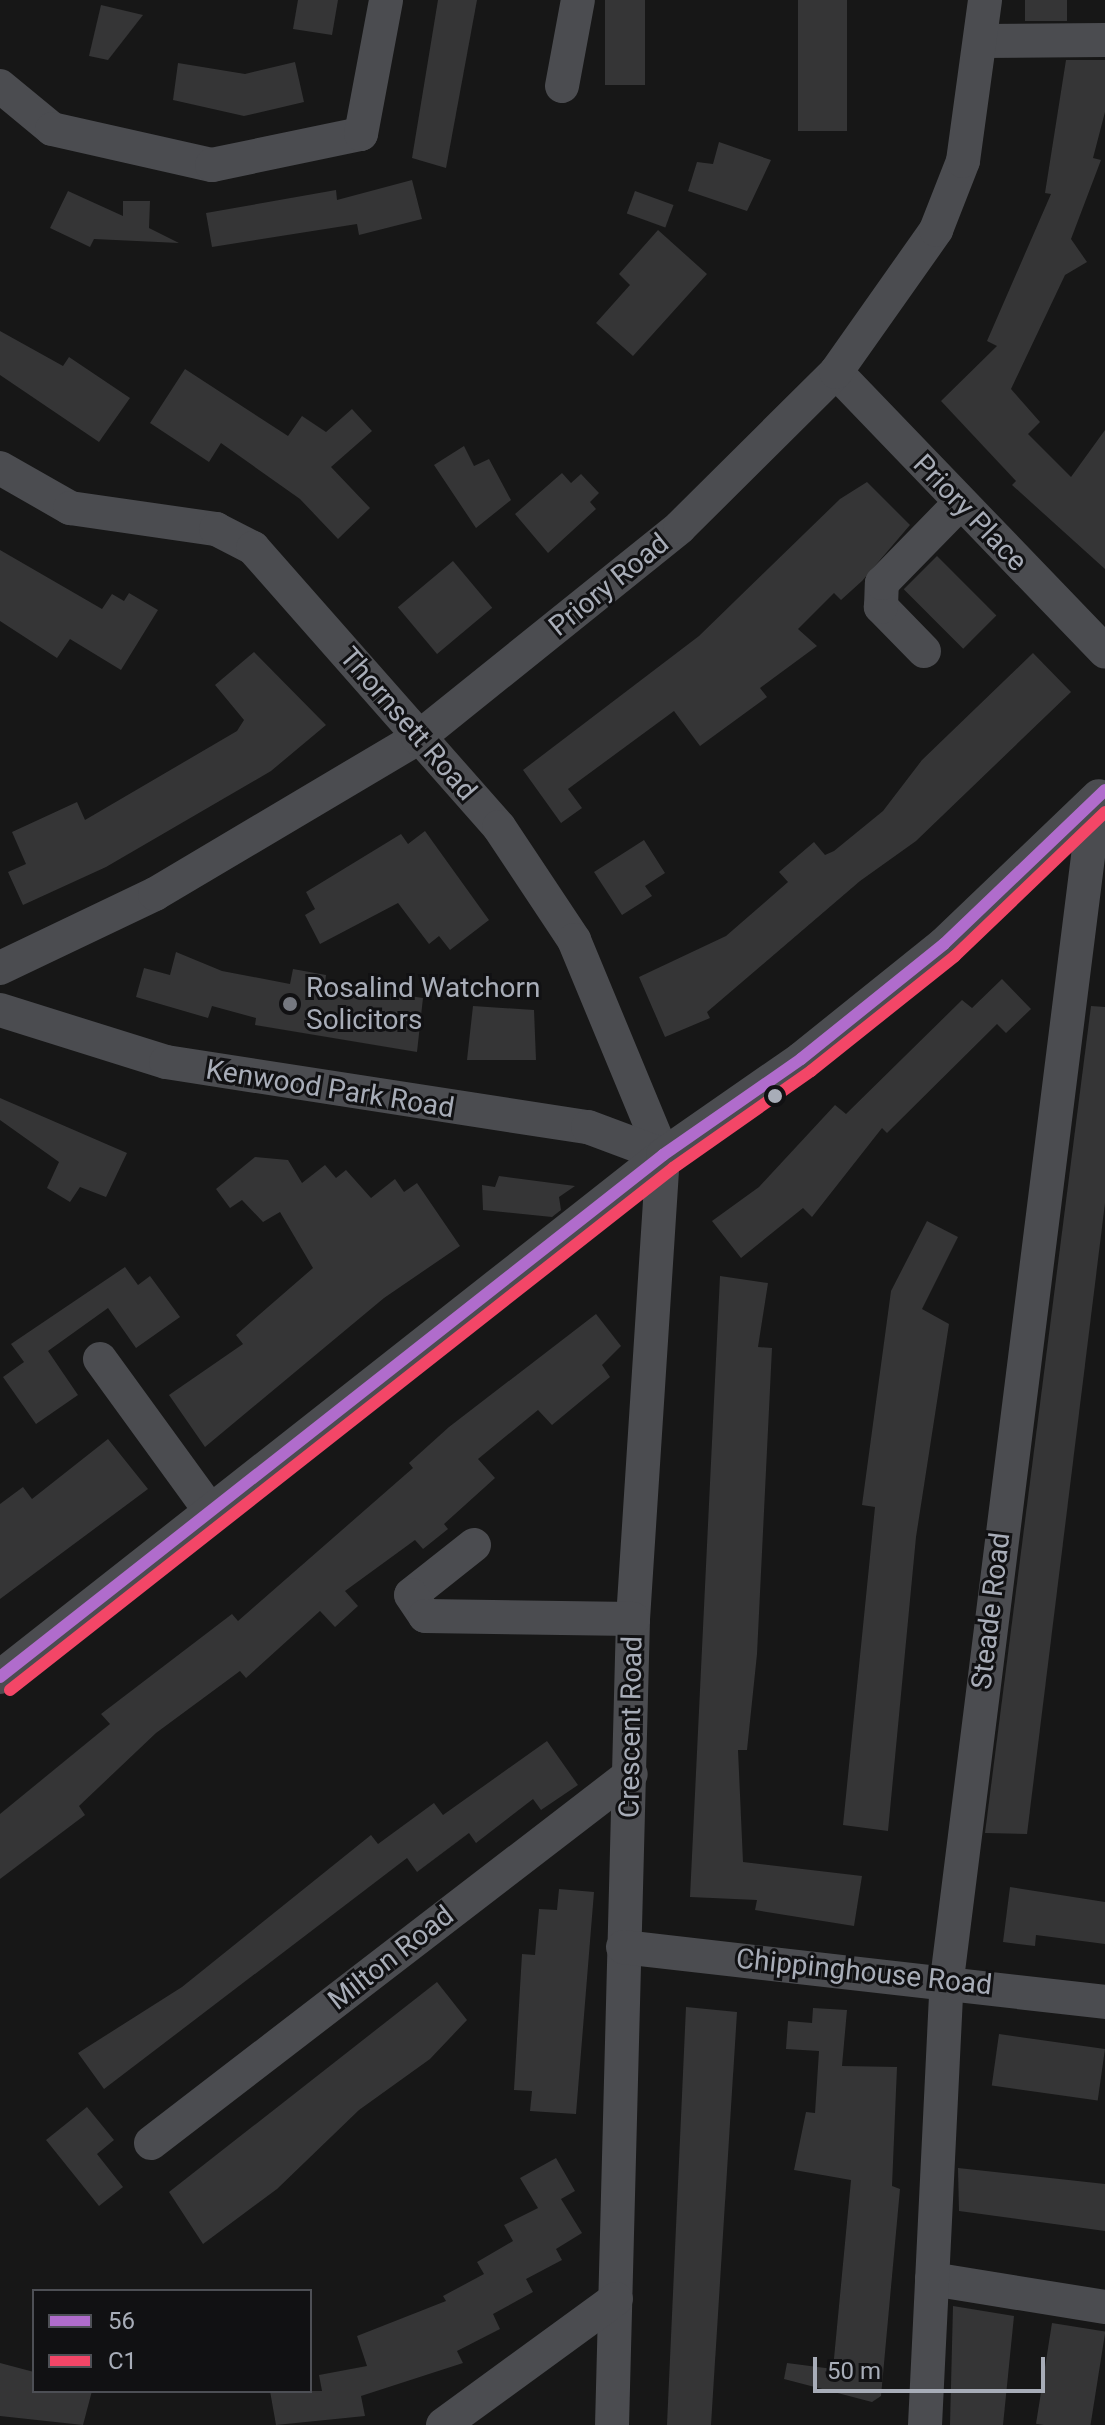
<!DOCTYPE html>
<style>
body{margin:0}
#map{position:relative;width:1105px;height:2425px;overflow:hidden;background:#171717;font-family:Roboto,sans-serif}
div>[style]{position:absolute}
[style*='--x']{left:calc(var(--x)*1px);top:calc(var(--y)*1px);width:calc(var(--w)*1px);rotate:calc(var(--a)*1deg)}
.building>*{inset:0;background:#353536;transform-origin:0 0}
.minor>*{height:34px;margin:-17px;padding:0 17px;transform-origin:17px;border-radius:17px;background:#4b4c50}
.bus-1>*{height:12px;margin:-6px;padding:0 6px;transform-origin:6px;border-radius:6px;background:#b06ccc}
.bus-2>*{height:12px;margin:-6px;padding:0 6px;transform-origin:6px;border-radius:6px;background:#f34667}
.dots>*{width:22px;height:22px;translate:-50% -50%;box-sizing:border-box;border:4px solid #111113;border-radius:50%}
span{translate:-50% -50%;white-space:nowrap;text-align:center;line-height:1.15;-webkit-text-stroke:6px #111113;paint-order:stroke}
.street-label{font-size:28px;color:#a8adb8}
.poi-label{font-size:28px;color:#a8adb8}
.left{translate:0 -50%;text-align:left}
.legend{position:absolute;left:32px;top:2289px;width:280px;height:104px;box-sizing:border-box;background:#111113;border:2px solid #4d4f55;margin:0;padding:10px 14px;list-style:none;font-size:24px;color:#a8adb8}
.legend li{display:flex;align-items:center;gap:16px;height:40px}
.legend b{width:40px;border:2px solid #4d4f55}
.scale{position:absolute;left:813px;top:2357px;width:232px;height:36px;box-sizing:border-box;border:4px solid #a8adb8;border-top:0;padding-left:10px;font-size:24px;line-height:28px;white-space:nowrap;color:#a8adb8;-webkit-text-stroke:6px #111113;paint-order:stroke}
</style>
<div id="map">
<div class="building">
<i style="clip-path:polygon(298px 0,338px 0,332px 35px,293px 29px)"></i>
<i style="clip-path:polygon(438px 0,477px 0,446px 168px,412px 158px)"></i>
<i style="left:605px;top:0;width:40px;height:85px"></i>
<i style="left:798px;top:0;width:49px;height:131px"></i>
<i style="left:1025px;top:0;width:42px;height:21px"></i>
<i style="clip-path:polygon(101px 5px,143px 15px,108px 60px,89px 56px)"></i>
<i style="clip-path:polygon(1066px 60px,1105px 60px,1105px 112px,1093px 158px,1101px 160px,1071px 239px,1087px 262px,1065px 275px,1011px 389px,1040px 422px,1028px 434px,1071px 477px,1105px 430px,1105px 569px,1012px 485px,1016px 481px,941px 401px,997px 346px,987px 341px,1051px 194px,1045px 193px)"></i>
<i style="clip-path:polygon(295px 62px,304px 102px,244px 116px,173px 100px,178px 63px,245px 74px)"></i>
<i style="clip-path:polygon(719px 142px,771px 160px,747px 211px,688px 191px,697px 162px,713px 164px)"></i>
<i style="clip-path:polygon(412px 180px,422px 219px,359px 235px,357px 224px,212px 247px,206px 213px,336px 190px,337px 200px)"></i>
<i style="clip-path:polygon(68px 191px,123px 216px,123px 201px,150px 201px,149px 228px,179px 243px,94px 239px,90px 247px,50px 228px)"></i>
<i style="left:635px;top:191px;width:41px;height:24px;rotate:20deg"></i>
<i style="clip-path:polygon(658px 230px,707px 274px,633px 356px,596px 323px,630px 285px,619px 274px)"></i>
<i style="clip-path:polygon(0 331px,63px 366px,69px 357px,130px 398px,99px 442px,0 375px)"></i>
<i style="clip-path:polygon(185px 369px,288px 436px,302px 416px,326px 432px,352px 409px,372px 431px,331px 467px,370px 508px,338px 539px,300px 499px,221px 443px,209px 462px,150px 423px)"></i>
<i style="clip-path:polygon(464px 446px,474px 466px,489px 459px,511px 500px,476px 528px,434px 465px)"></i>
<i style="clip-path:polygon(562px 473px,571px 483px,581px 474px,599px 493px,590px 502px,596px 509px,548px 553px,515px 514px)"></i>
<i style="clip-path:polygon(867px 482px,910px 525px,862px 581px,841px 600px,834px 593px,798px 629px,817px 646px,760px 688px,767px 697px,700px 746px,674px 711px,568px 789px,582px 808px,561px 823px,523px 770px,699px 636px,840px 499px)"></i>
<i style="clip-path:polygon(0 550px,102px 609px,112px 594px,124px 601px,129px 593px,158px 610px,121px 670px,70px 639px,57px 658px,0 621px)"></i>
<i style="left:937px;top:556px;width:84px;height:47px;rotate:45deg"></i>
<i style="left:453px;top:561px;width:61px;height:72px;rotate:50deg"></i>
<i style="clip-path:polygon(254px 652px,326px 725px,271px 771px,106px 867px,23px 905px,8px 872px,26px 864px,12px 832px,77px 802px,85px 820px,237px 731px,244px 720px,215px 685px)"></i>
<i style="clip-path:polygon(1033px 653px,1071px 692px,916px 841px,860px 881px,707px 1012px,710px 1018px,665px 1037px,639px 977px,726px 936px,788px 882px,779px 872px,814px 842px,825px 855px,834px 851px,883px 811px,922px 760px)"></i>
<i style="clip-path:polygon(425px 831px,489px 920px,450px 950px,439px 936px,429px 944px,398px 903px,320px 944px,305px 915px,315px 909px,306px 892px,401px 834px,408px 844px)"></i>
<i style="clip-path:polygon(644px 840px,665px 873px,645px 886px,652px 896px,622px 915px,594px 872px)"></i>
<i style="clip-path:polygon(176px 952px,222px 971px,290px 984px,293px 969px,326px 975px,325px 983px,423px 998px,417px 1052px,255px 1025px,256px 1018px,212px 1006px,208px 1018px,136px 997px,144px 968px,170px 975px)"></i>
<i style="clip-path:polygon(1002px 979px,1031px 1009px,1006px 1033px,997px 1024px,887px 1133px,882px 1128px,812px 1217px,803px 1208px,741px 1258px,712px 1221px,759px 1187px,835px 1105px,846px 1114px,962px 1000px,972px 1008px)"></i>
<i style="clip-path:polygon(473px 1006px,534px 1010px,536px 1060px,467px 1060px)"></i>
<i style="clip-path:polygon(1091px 1006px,1105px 1007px,1105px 1203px,1027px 1834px,985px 1833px)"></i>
<i style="clip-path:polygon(0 1098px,127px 1153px,106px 1197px,80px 1187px,70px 1202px,47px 1188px,59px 1162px,0 1120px)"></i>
<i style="clip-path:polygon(255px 1157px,288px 1160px,302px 1183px,325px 1165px,336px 1178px,346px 1170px,371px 1198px,395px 1179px,404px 1192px,417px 1183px,460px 1246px,384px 1298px,205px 1447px,169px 1395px,243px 1344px,236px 1335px,313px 1268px,280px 1212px,263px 1222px,242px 1200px,230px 1208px,216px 1189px)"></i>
<i style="clip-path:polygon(499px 1176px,575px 1186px,559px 1197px,561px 1210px,552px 1217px,483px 1210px,482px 1185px,495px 1187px)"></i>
<i style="clip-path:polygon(927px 1221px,958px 1237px,922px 1309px,949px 1324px,916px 1537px,888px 1831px,843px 1825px,875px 1507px,862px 1505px,891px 1291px)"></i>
<i style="clip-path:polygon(125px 1267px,138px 1285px,150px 1276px,180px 1317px,136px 1348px,108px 1308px,48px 1351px,78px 1395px,36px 1424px,3px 1377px,24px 1362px,11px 1344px)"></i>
<i style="clip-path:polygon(720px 1276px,768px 1283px,758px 1347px,772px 1348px,757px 1654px,747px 1750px,738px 1750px,743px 1862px,862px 1876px,854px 1926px,755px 1910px,757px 1900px,690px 1897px)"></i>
<i style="clip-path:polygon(596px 1314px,621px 1346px,602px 1365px,610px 1377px,552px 1425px,538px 1410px,478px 1459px,495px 1478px,444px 1524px,448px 1529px,423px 1549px,415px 1540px,345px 1591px,358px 1606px,335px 1627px,320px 1611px,246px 1678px,240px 1671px,156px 1733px,79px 1806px,85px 1815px,0 1879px,0 1814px,110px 1724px,101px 1714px,232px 1614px,238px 1621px,413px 1468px,409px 1463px,449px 1427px)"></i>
<i style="clip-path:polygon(108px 1439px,148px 1489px,0 1599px,0 1504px,23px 1487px,32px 1499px)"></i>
<i style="clip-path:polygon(547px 1741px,578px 1785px,541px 1810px,533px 1799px,476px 1843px,469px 1833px,417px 1872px,407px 1858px,104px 2089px,78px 2053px,182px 1987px,371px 1835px,378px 1844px,434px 1803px,443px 1815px)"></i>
<i style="clip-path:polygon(1010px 1887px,1105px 1902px,1105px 1944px,1036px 1935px,1035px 1946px,1003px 1942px)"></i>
<i style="clip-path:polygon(559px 1889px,594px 1892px,576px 2114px,530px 2111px,532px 2091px,514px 2090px,522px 1954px,535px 1955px,539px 1909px,557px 1910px)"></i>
<i style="clip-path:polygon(437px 1982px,467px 2020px,430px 2059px,359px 2110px,277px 2189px,203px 2244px,169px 2192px)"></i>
<i style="clip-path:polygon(686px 2007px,737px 2012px,711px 2425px,667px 2425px)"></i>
<i style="clip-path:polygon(813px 2008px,847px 2010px,842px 2066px,897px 2067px,892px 2186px,900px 2189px,881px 2396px,872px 2402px,784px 2379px,787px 2363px,833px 2369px,851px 2180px,794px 2170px,806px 2112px,815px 2113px,819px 2051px,786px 2049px,788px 2021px,812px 2023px)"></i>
<i style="left:999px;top:2034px;width:107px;height:52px;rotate:8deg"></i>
<i style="clip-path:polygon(87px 2107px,114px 2140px,97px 2154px,123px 2187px,99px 2206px,46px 2140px)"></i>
<i style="clip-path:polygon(556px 2158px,575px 2191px,561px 2199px,582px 2233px,556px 2249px,562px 2260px,526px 2279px,533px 2292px,493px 2314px,500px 2329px,457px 2351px,463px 2363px,361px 2396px,365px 2416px,276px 2425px,270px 2391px,322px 2391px,319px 2375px,367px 2366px,357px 2336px,446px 2301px,443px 2296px,484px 2274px,477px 2262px,513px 2241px,504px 2225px,538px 2208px,520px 2178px)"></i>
<i style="clip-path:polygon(958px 2168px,1105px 2184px,1105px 2231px,959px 2211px)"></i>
<i style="clip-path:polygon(953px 2306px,1014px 2316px,1003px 2425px,950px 2425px)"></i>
<i style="left:1052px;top:2323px;width:54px;height:102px;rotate:9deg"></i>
<i style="clip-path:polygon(0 2363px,34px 2372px,34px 2391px,92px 2391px,83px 2425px,0 2416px)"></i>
</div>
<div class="minor">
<i style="--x:981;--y:41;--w:124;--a:-0.5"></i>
<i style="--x:0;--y:86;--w:67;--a:39.6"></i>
<i style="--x:52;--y:129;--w:164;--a:12.7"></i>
<i style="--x:212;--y:165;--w:152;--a:-11.8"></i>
<i style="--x:361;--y:134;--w:136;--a:-79.4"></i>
<i style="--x:562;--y:86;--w:87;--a:-79.5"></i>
<i style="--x:836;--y:372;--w:388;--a:46.1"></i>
<i style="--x:0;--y:468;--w:81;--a:29.7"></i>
<i style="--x:70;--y:508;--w:148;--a:8.2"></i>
<i style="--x:216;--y:529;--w:42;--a:27.2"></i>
<i style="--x:253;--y:548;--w:372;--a:48.6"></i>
<i style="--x:499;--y:827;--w:136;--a:56.4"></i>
<i style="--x:574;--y:940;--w:233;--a:67.5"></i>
<i style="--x:663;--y:1155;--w:465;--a:93.7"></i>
<i style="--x:633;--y:1619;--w:806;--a:91.49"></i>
<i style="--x:924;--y:651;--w:62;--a:-134.3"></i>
<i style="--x:881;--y:607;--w:24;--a:-88"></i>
<i style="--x:882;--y:583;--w:112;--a:-45.7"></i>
<i style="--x:0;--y:968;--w:172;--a:-25.5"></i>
<i style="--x:155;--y:894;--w:306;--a:-30.7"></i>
<i style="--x:418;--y:738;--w:336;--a:-38.8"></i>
<i style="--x:680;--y:527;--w:220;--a:-44.8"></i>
<i style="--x:836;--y:372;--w:174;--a:-54.8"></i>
<i style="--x:936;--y:230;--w:74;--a:-68.6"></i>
<i style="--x:963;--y:161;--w:162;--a:-82.2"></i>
<i style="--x:0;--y:1010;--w:174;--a:17.4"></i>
<i style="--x:166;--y:1062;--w:427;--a:8.8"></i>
<i style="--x:588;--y:1127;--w:80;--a:20.5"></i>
<i style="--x:100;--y:1359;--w:189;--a:54"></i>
<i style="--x:474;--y:1545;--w:80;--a:141.6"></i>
<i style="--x:411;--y:1595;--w:25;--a:56"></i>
<i style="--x:425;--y:1616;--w:208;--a:0.8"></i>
<i style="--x:0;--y:1677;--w:844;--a:-38.21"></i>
<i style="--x:663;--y:1155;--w:168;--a:-34.8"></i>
<i style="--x:801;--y:1059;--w:184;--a:-38.8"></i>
<i style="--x:944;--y:944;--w:214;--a:-43.7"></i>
<i style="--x:623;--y:1947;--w:485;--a:6.5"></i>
<i style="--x:151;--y:2143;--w:605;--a:-37.55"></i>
<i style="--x:932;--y:2279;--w:175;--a:9.2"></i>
<i style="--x:443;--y:2425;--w:214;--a:-36.1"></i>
<i style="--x:925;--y:2425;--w:447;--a:-87.2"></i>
<i style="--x:947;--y:1979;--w:1187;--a:-82.84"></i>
</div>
<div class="bus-1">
<i style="--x:0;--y:1677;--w:844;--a:-38.21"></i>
<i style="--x:663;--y:1155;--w:168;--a:-34.8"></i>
<i style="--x:801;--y:1059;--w:184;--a:-38.8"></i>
<i style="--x:944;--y:944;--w:223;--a:-43.7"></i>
</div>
<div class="bus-2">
<i style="--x:10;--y:1690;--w:844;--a:-38.21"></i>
<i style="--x:673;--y:1168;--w:169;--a:-35.1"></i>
<i style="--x:811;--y:1071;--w:184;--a:-38.6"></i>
<i style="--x:955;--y:956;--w:208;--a:-43.8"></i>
</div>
<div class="dots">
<i style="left:290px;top:1004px;background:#757880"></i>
<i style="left:775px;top:1096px;background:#a8adb8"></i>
</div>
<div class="street-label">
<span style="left:970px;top:513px;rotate:46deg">Priory Place</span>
<span style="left:609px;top:585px;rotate:-39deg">Priory Road</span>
<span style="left:408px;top:724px;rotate:49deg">Thornsett Road</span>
<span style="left:330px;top:1089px;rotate:9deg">Kenwood Park Road</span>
<span style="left:991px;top:1611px;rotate:-83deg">Steade Road</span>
<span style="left:631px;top:1727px;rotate:-89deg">Crescent Road</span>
<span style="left:391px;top:1958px;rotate:-38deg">Milton Road</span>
<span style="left:864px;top:1972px;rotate:6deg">Chippinghouse Road</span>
</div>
<div class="poi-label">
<span class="left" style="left:306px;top:1004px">Rosalind Watchorn<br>Solicitors</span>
</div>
<ul class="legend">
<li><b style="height:10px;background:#b06ccc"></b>56</li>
<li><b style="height:10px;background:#f34667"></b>C1</li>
</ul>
<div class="scale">50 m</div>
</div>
